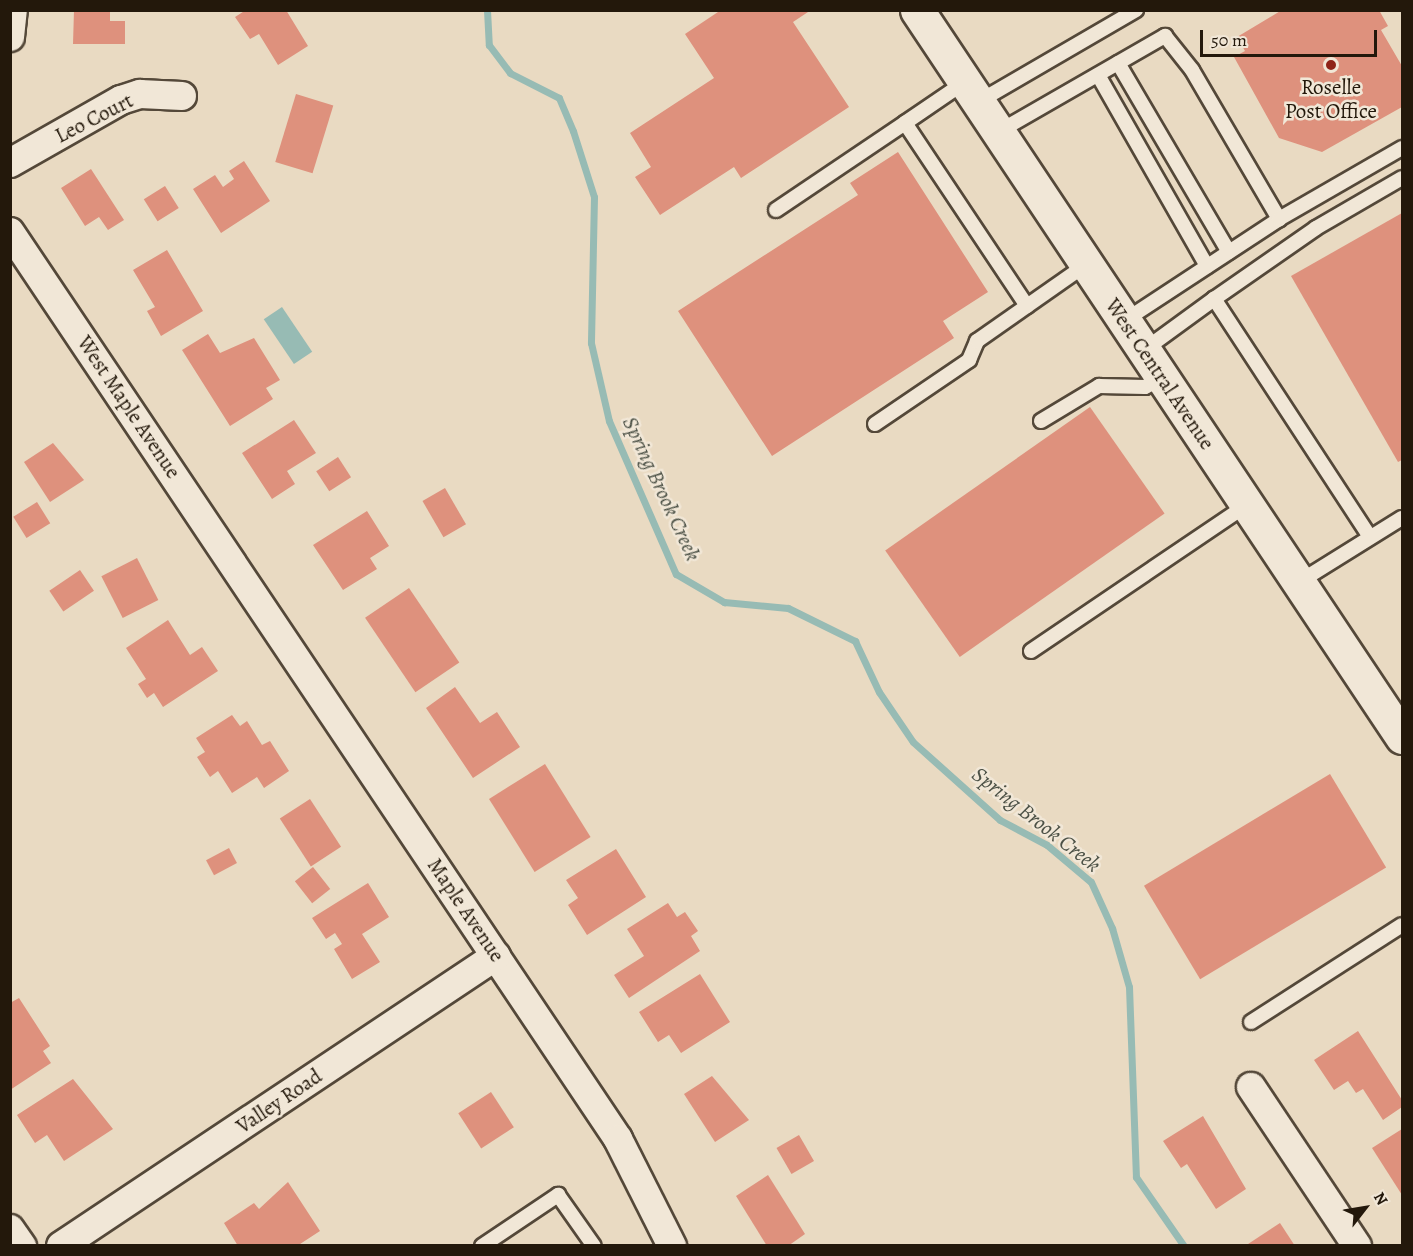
<!DOCTYPE html>
<style>
body{margin:0}
#map{position:relative;width:1413px;height:1256px;overflow:hidden;background:#e9dac2;font-family:Alegreya,serif}
div>[style]{position:absolute}
[style*='--x']{left:calc(var(--x)*1px);top:calc(var(--y)*1px);width:calc(var(--w)*1px);rotate:calc(var(--a)*1deg)}
.water>*{inset:0;background:#97bbb4;transform-origin:0 0}
.stream>*{height:7px;margin:-3.5px;padding:0 3.5px;transform-origin:3.5px;border-radius:3.5px;background:#97bbb4}
.building>*{inset:0;background:#de917d;transform-origin:0 0}
.roads{filter:drop-shadow(2px 0 #544839) drop-shadow(-2px 0 #544839) drop-shadow(0 2px #544839) drop-shadow(0 -2px #544839)}
.service>*{height:14px;margin:-7px;padding:0 7px;transform-origin:7px;border-radius:7px;background:#f1e7d7}
.minor>*{height:28px;margin:-14px;padding:0 14px;transform-origin:14px;border-radius:14px;background:#f1e7d7}
.tertiary>*{height:33px;margin:-16.5px;padding:0 16.5px;transform-origin:16.5px;border-radius:16.5px;background:#f1e7d7}
.dots>*{width:16px;height:16px;translate:-50% -50%;box-sizing:border-box;border:3px solid #f1e7d7;border-radius:50%}
span{translate:-50% -50%;white-space:nowrap;text-align:center;line-height:1.15;-webkit-text-stroke:5px #f1e7d7;paint-order:stroke}
.poi-label{font-size:21px;color:#23180b}
.street-label{font-size:21px;color:#23180b}
.water-label{font-size:22px;color:#4c5146;font-style:italic}
.frame{position:absolute;inset:0;border:12px solid #23180b;pointer-events:none}
.north{position:absolute;left:1335px;top:1178px;width:60px;height:60px;-webkit-text-stroke:4px #f1e7d7;paint-order:stroke;rotate:59deg;font-size:16px;font-weight:700;line-height:24px;text-align:center;color:#23180b}
.north::after{content:'';display:block;margin:auto;width:21px;height:27px;background:#23180b;clip-path:polygon(50% 0,100% 100%,50% 72%,0 100%)}
.scale{position:absolute;left:1200px;top:30px;width:177px;height:27px;box-sizing:border-box;border:3px solid #23180b;border-top:0;padding-left:8px;font-size:18px;line-height:21px;white-space:nowrap;color:#23180b;-webkit-text-stroke:4px #f1e7d7;paint-order:stroke}
</style>
<div id="map">
<div class="water">
<i style="left:282px;top:307px;width:54px;height:22px;rotate:56deg"></i>
</div>
<div class="stream">
<i style="--x:487;--y:10;--w:35;--a:87"></i>
<i style="--x:489;--y:45;--w:35;--a:53"></i>
<i style="--x:510;--y:73;--w:55;--a:27"></i>
<i style="--x:559;--y:98;--w:36;--a:67"></i>
<i style="--x:573;--y:131;--w:69;--a:72.3"></i>
<i style="--x:594;--y:197;--w:146;--a:91.2"></i>
<i style="--x:591;--y:343;--w:80;--a:77"></i>
<i style="--x:609;--y:421;--w:167;--a:66.4"></i>
<i style="--x:676;--y:574;--w:56;--a:30.3"></i>
<i style="--x:724;--y:602;--w:64;--a:5.4"></i>
<i style="--x:788;--y:608;--w:75;--a:26.2"></i>
<i style="--x:855;--y:641;--w:56;--a:64.8"></i>
<i style="--x:879;--y:692;--w:60;--a:55.8"></i>
<i style="--x:913;--y:742;--w:117;--a:41.9"></i>
<i style="--x:1000;--y:820;--w:53;--a:28"></i>
<i style="--x:1047;--y:845;--w:57;--a:40.1"></i>
<i style="--x:1091;--y:882;--w:51;--a:65.5"></i>
<i style="--x:1112;--y:928;--w:61;--a:73.9"></i>
<i style="--x:1129;--y:987;--w:190;--a:87.9"></i>
<i style="--x:1136;--y:1177;--w:84;--a:55.2"></i>
</div>
<div class="building">
<i style="clip-path:polygon(74px 10px,110px 10px,110px 21px,125px 21px,125px 44px,73px 44px)"></i>
<i style="clip-path:polygon(246px 10px,286px 10px,308px 46px,278px 65px,259px 34px,250px 39px,235px 17px)"></i>
<i style="clip-path:polygon(721px 10px,811px 10px,793px 22px,849px 107px,741px 178px,734px 167px,660px 215px,635px 177px,651px 167px,630px 133px,714px 78px,685px 34px)"></i>
<i style="clip-path:polygon(1282px 10px,1379px 10px,1388px 26px,1381px 30px,1402px 66px,1402px 107px,1322px 152px,1279px 138px,1234px 57px,1245px 51px,1237px 37px)"></i>
<i style="left:296px;top:94px;width:39px;height:71px;rotate:17deg"></i>
<i style="clip-path:polygon(898px 152px,988px 292px,943px 321px,954px 338px,772px 456px,678px 311px,858px 195px,850px 183px)"></i>
<i style="clip-path:polygon(244px 161px,270px 201px,221px 233px,193px 189px,215px 175px,223px 187px,234px 179px,229px 171px)"></i>
<i style="clip-path:polygon(91px 169px,124px 220px,108px 230px,99px 217px,85px 226px,61px 188px)"></i>
<i style="left:165px;top:186px;width:26px;height:25px;rotate:58deg"></i>
<i style="clip-path:polygon(1402px 213px,1402px 460px,1398px 462px,1291px 276px)"></i>
<i style="clip-path:polygon(167px 250px,203px 311px,161px 336px,147px 311px,155px 307px,133px 270px)"></i>
<i style="clip-path:polygon(208px 334px,220px 353px,254px 338px,280px 380px,266px 388px,273px 399px,230px 426px,182px 350px)"></i>
<i style="left:1090px;top:407px;width:130px;height:250px;rotate:55deg"></i>
<i style="clip-path:polygon(294px 420px,316px 453px,287px 471px,295px 484px,272px 499px,242px 453px)"></i>
<i style="clip-path:polygon(53px 443px,84px 480px,50px 502px,24px 462px)"></i>
<i style="left:338px;top:457px;width:24px;height:26px;rotate:57deg"></i>
<i style="left:445px;top:488px;width:42px;height:26px;rotate:60deg"></i>
<i style="left:37px;top:502px;width:25px;height:28px;rotate:58deg"></i>
<i style="clip-path:polygon(367px 511px,389px 546px,370px 558px,377px 569px,343px 590px,313px 545px)"></i>
<i style="left:137px;top:558px;width:47px;height:40px;rotate:63deg"></i>
<i style="left:80px;top:570px;width:25px;height:37px;rotate:56deg"></i>
<i style="left:409px;top:588px;width:90px;height:53px;rotate:56deg"></i>
<i style="clip-path:polygon(168px 620px,190px 655px,202px 647px,218px 671px,163px 707px,154px 693px,147px 698px,138px 684px,146px 679px,126px 648px)"></i>
<i style="clip-path:polygon(455px 687px,480px 723px,497px 712px,520px 747px,473px 778px,426px 708px)"></i>
<i style="clip-path:polygon(232px 715px,240px 726px,247px 721px,262px 745px,270px 741px,289px 771px,264px 788px,257px 777px,232px 793px,218px 771px,210px 777px,197px 757px,205px 752px,196px 738px)"></i>
<i style="left:545px;top:764px;width:86px;height:66px;rotate:58deg"></i>
<i style="left:1330px;top:774px;width:109px;height:217px;rotate:59deg"></i>
<i style="left:310px;top:799px;width:57px;height:36px;rotate:57deg"></i>
<i style="left:229px;top:848px;width:17px;height:26px;rotate:62deg"></i>
<i style="clip-path:polygon(616px 849px,646px 897px,587px 935px,568px 905px,578px 898px,566px 880px)"></i>
<i style="left:313px;top:867px;width:28px;height:23px;rotate:52deg"></i>
<i style="clip-path:polygon(368px 883px,389px 917px,362px 934px,380px 962px,352px 979px,334px 949px,342px 944px,335px 933px,326px 939px,312px 918px)"></i>
<i style="clip-path:polygon(668px 903px,677px 917px,685px 912px,698px 931px,691px 936px,700px 951px,629px 998px,614px 975px,644px 956px,627px 929px)"></i>
<i style="clip-path:polygon(700px 974px,730px 1022px,681px 1053px,669px 1035px,658px 1042px,639px 1012px)"></i>
<i style="clip-path:polygon(19px 998px,50px 1046px,43px 1051px,51px 1063px,10px 1090px,10px 1003px)"></i>
<i style="clip-path:polygon(1358px 1031px,1402px 1100px,1402px 1107px,1383px 1120px,1363px 1089px,1356px 1093px,1348px 1081px,1334px 1090px,1314px 1060px)"></i>
<i style="clip-path:polygon(712px 1076px,749px 1120px,715px 1142px,684px 1094px)"></i>
<i style="clip-path:polygon(73px 1079px,113px 1129px,64px 1161px,47px 1135px,35px 1143px,17px 1115px)"></i>
<i style="left:491px;top:1092px;width:42px;height:39px;rotate:57deg"></i>
<i style="clip-path:polygon(1203px 1116px,1246px 1189px,1216px 1209px,1187px 1164px,1181px 1168px,1163px 1141px)"></i>
<i style="clip-path:polygon(1402px 1129px,1402px 1195px,1372px 1148px)"></i>
<i style="left:799px;top:1135px;width:30px;height:26px;rotate:60deg"></i>
<i style="clip-path:polygon(768px 1175px,805px 1234px,788px 1246px,767px 1246px,736px 1196px)"></i>
<i style="clip-path:polygon(288px 1182px,320px 1231px,297px 1246px,238px 1246px,224px 1223px,254px 1203px,259px 1209px)"></i>
<i style="clip-path:polygon(1280px 1223px,1295px 1246px,1245px 1246px)"></i>
</div>
<div class="roads">
<div class="service">
<i style="--x:1118;--y:63;--w:219;--a:59.6"></i>
<i style="--x:1098;--y:75;--w:220;--a:60.3"></i>
<i style="--x:965;--y:82;--w:73;--a:145.7"></i>
<i style="--x:905;--y:123;--w:220;--a:56.3"></i>
<i style="--x:978;--y:102;--w:183;--a:-30.2"></i>
<i style="--x:998;--y:132;--w:193;--a:-29.9"></i>
<i style="--x:1165;--y:36;--w:43;--a:51.5"></i>
<i style="--x:1192;--y:70;--w:173;--a:59.7"></i>
<i style="--x:776;--y:210;--w:156;--a:-34"></i>
<i style="--x:1124;--y:321;--w:186;--a:-33.3"></i>
<i style="--x:1279;--y:219;--w:142;--a:-30"></i>
<i style="--x:1144;--y:350;--w:87;--a:-36.1"></i>
<i style="--x:1041;--y:421;--w:68;--a:-31.1"></i>
<i style="--x:1099;--y:386;--w:46;--a:1.2"></i>
<i style="--x:1145;--y:387;--w:19;--a:-28"></i>
<i style="--x:875;--y:424;--w:114;--a:-34.2"></i>
<i style="--x:969;--y:360;--w:21;--a:-67"></i>
<i style="--x:977;--y:341;--w:134;--a:-35"></i>
<i style="--x:1370;--y:537;--w:285;--a:-123.2"></i>
<i style="--x:1214;--y:299;--w:124;--a:-34.8"></i>
<i style="--x:1316;--y:228;--w:99;--a:-30.2"></i>
<i style="--x:1299;--y:582;--w:121;--a:-31.9"></i>
<i style="--x:1031;--y:651;--w:261;--a:-34.1"></i>
<i style="--x:1251;--y:1022;--w:179;--a:-32.7"></i>
<i style="--x:482;--y:1246;--w:92;--a:-33.9"></i>
<i style="--x:558;--y:1195;--w:62;--a:54.8"></i>
</div>
<div class="minor">
<i style="--x:10;--y:37;--w:27;--a:-84"></i>
<i style="--x:10;--y:163;--w:128;--a:-29.6"></i>
<i style="--x:121;--y:100;--w:20;--a:-18"></i>
<i style="--x:140;--y:94;--w:42;--a:2.7"></i>
<i style="--x:10;--y:232;--w:1092;--a:56.16"></i>
<i style="--x:618;--y:1139;--w:120;--a:63.2"></i>
<i style="--x:1251;--y:1087;--w:191;--a:56.3"></i>
<i style="--x:10;--y:1229;--w:21;--a:55"></i>
<i style="--x:61;--y:1246;--w:523;--a:-33.69"></i>
</div>
<div class="tertiary">
<i style="--x:917;--y:10;--w:874;--a:56.29"></i>
</div>
</div>
<div class="dots">
<i style="left:1331px;top:65px;background:#8f2418"></i>
</div>
<div class="poi-label">
<span style="left:1331px;top:99px">Roselle<br>Post Office</span>
</div>
<div class="street-label">
<span style="left:94px;top:118px;rotate:-27deg">Leo Court</span>
<span style="left:1160px;top:374px;rotate:56deg">West Central Avenue</span>
<span style="left:129px;top:407px;rotate:56deg">West Maple Avenue</span>
<span style="left:466px;top:910px;rotate:56deg">Maple Avenue</span>
<span style="left:279px;top:1101px;rotate:-34deg">Valley Road</span>
</div>
<div class="water-label">
<span style="left:661px;top:489px;rotate:65deg">Spring Brook Creek</span>
<span style="left:1036px;top:820px;rotate:38deg">Spring Brook Creek</span>
</div>
<div class="frame"></div>
<div class="north">N</div>
<div class="scale">50 m</div>
</div>
